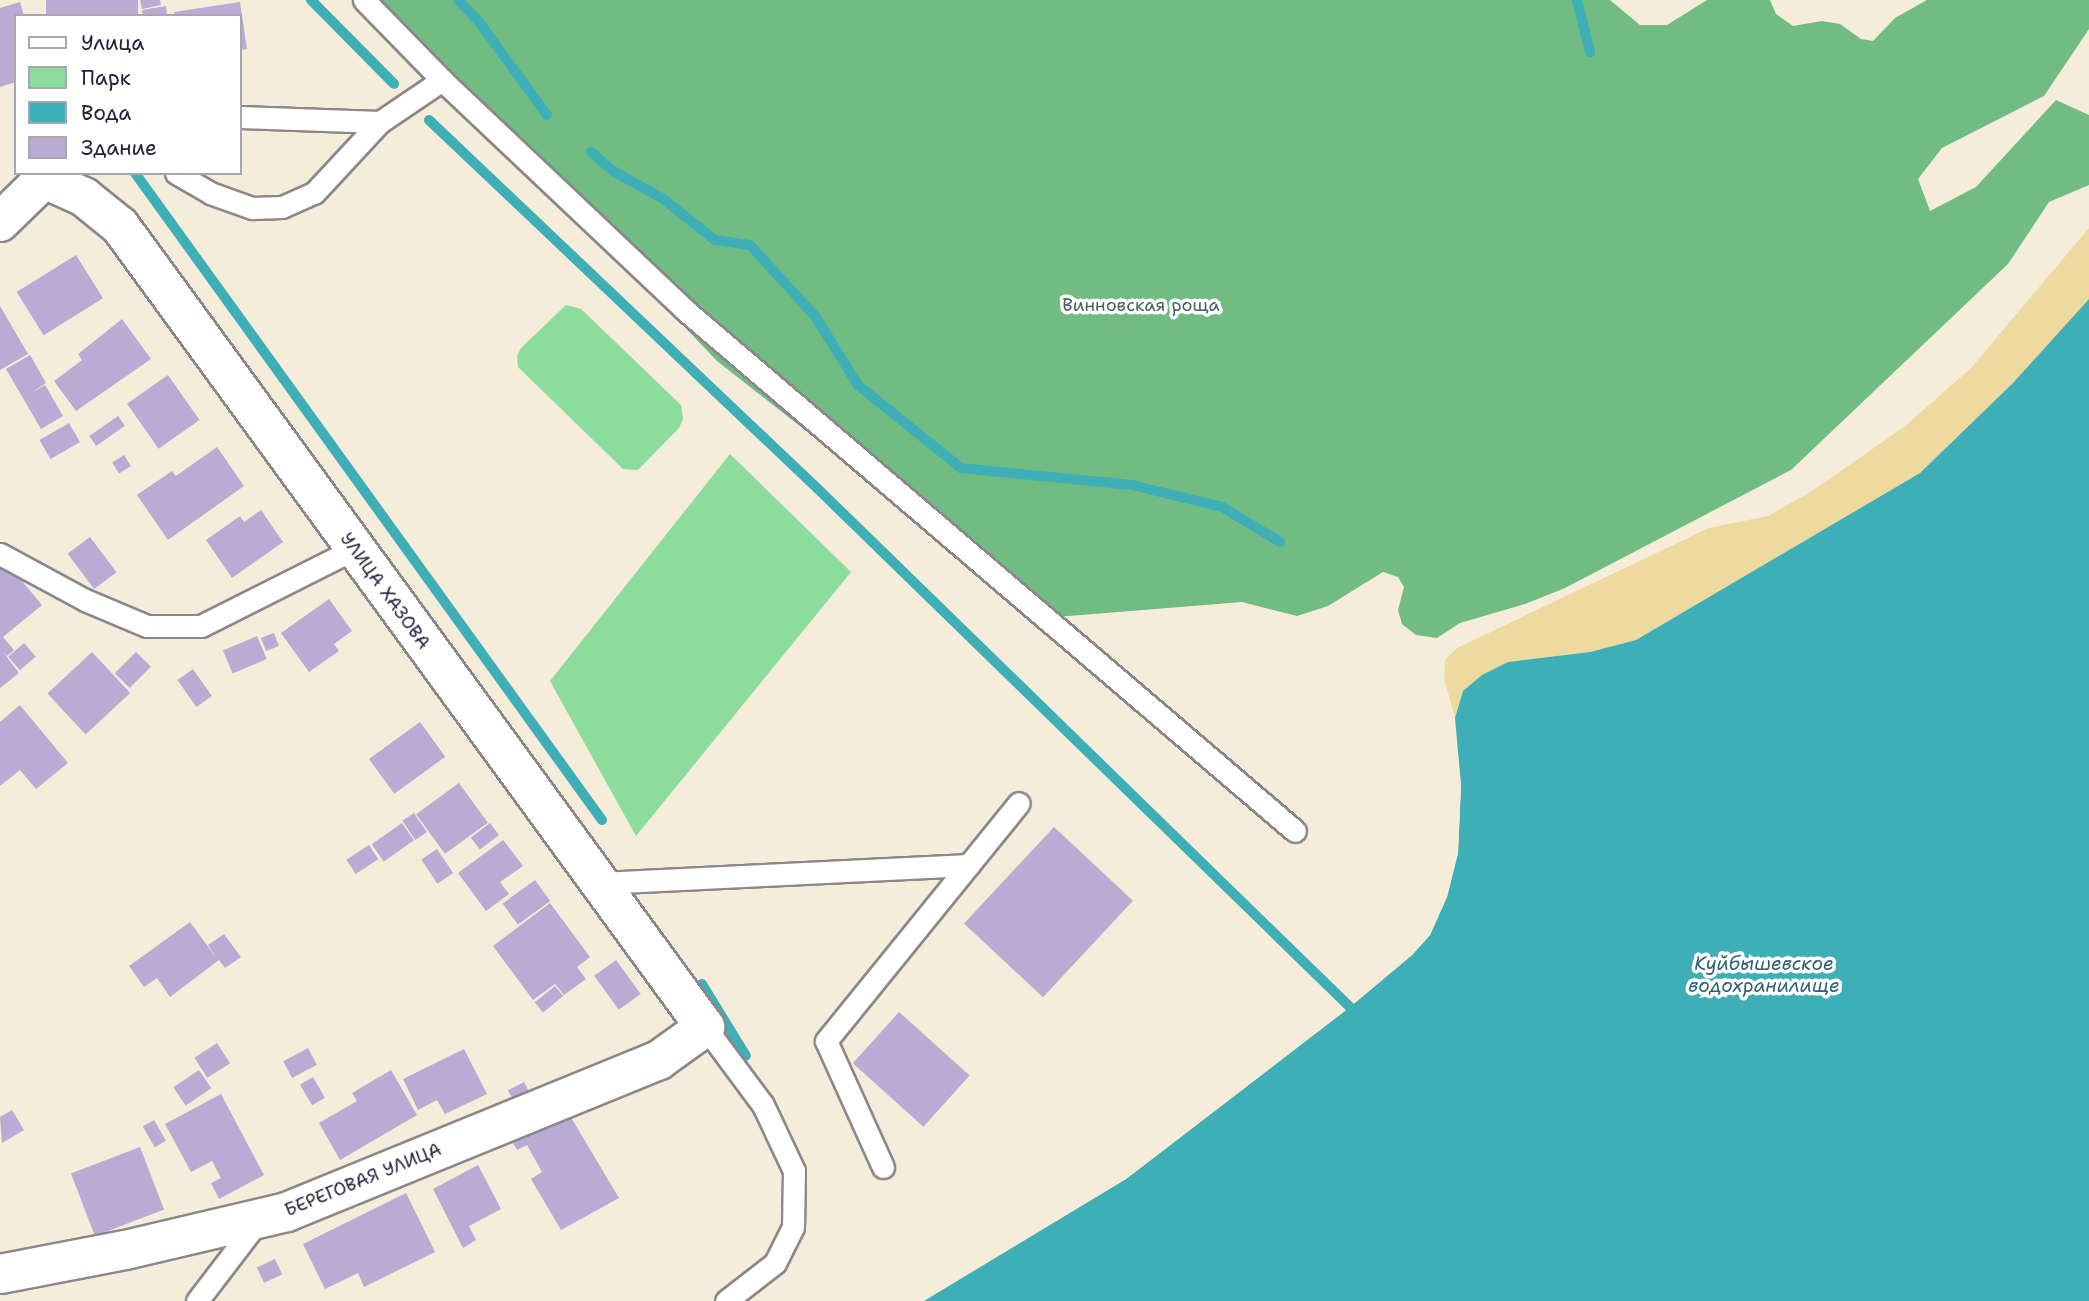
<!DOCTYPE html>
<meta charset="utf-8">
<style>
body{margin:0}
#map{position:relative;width:2089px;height:1301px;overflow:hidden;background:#f5ecd9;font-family:"Shantell Sans",sans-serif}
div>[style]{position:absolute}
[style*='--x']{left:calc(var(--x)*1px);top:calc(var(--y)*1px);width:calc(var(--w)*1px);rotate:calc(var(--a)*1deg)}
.green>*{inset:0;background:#8cdc9b}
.forest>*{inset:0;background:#71bc83}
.sand>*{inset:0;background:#eeda9e}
.water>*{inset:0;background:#3eafb7}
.pier>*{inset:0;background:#f5ecd9}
.stream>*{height:10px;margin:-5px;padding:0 5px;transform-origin:5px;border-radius:5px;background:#3eafb7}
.building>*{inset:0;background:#baabd4;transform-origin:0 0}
.roads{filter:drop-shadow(2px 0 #8c878a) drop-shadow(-2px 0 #8c878a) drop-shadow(0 2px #8c878a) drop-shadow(0 -2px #8c878a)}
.service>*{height:21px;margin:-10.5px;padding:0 10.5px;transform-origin:10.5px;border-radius:10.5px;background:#fff}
.minor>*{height:38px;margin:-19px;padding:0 19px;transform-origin:19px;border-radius:19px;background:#fff}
span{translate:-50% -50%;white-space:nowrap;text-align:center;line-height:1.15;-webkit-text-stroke:7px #fff;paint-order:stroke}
.park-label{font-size:18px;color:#47635d}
.street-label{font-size:18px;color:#22223b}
.water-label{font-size:19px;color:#2f6173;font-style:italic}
.legend{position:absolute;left:14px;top:14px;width:228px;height:161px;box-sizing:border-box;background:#fff;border:2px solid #a7a7b1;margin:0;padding:9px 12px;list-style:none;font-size:21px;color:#22223b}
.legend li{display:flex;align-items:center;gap:14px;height:35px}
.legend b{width:35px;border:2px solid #a7a7b1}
</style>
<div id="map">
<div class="green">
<i style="clip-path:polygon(566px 305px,581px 309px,681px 405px,683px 419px,679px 428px,638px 470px,623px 469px,518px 367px,517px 356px,521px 348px)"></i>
<i style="clip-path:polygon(730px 454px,851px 572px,636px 836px,550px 681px)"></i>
</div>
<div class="forest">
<i style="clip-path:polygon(372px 0,1610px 0,1640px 25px,1667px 25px,1707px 0,1770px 0,1776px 14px,1793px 26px,1822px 21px,1840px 24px,1861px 39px,1873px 41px,1895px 18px,1927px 0,2089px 0,2089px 29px,2044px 96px,1942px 148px,1918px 179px,1930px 211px,1976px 187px,2056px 100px,2089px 115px,2089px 185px,2049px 202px,2008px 264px,1791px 470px,1565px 588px,1525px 604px,1460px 623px,1437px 638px,1416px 635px,1402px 624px,1398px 610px,1404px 587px,1398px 577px,1383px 572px,1328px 606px,1297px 616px,1242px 602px,1044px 618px,717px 361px)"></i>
</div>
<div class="sand">
<i style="clip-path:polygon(2089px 228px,2089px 299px,2013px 383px,1920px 473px,1636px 640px,1590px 652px,1508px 662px,1463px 691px,1455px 718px,1444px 678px,1445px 660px,1457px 648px,1709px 528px,1768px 516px,1812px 491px,1904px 427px,1971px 368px)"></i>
</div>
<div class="water">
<i style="clip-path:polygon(2089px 299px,2089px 1301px,924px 1301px,1126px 1179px,1350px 1007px,1412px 955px,1430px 935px,1447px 897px,1458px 853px,1461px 785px,1455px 718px,1463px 691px,1482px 675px,1508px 662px,1590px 652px,1636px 640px,1920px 473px,2013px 383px)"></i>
</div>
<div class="pier">
<i style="clip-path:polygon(1453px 713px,1461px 785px,1458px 853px,1447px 897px,1430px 935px,1412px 955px,1350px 1007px,1126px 1179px,921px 1301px,1124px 1176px,1348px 1004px,1409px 952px,1427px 933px,1443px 896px,1454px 852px,1457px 785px)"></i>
</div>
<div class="stream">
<i style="--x:311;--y:0;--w:118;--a:45.3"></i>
<i style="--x:458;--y:0;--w:30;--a:46"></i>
<i style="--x:479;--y:22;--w:115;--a:53.8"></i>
<i style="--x:1577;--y:0;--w:54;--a:76"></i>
<i style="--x:429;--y:120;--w:536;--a:43.49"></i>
<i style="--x:818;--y:489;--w:743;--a:44.24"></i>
<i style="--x:591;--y:152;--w:29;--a:41"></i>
<i style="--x:613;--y:171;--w:56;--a:28.9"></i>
<i style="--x:662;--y:198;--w:68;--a:38.4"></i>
<i style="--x:715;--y:240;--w:35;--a:8"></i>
<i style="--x:750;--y:245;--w:96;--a:47.5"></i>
<i style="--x:815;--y:316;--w:81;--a:58.1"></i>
<i style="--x:858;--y:385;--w:132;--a:38.9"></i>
<i style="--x:961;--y:468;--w:172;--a:5.7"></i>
<i style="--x:1132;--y:485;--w:93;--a:13.7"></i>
<i style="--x:1222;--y:507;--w:68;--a:31.1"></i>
<i style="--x:135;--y:173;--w:798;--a:54.18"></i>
<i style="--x:702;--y:984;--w:84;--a:58.6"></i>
</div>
<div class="building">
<i style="left:46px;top:0;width:92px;height:16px"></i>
<i style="clip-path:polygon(140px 0,160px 0,161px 5px,142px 9px)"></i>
<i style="clip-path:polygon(20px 2px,24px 16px,16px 16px,16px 82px,0 87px,0 8px)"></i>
<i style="clip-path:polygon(240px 2px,247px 49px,240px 50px,240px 16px,175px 16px,174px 12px)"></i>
<i style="clip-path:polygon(166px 6px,167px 16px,143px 16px,142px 10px)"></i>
<i style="left:76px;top:255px;width:51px;height:70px;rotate:58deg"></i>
<i style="clip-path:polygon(0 306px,28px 354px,0 370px)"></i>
<i style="clip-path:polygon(122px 319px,151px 359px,76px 411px,54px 381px,82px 360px,78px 354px)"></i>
<i style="clip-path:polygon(30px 355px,46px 383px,31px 393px,45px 385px,63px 416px,41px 429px,6px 369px)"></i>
<i style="left:168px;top:375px;width:55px;height:50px;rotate:55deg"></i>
<i style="left:118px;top:416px;width:12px;height:35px;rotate:55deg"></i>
<i style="left:69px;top:423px;width:22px;height:34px;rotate:60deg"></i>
<i style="clip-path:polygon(217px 447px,244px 486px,168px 540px,137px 495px,172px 471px,176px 476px)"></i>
<i style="left:124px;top:455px;width:13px;height:14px;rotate:58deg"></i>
<i style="clip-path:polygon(261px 510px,283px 542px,232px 578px,206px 540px,240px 516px,244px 522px)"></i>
<i style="left:90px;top:537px;width:44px;height:28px;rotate:53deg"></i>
<i style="clip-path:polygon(6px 562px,42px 605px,3px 637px,14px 650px,7px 656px,3px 652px,19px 673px,0 688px,0 567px)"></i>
<i style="clip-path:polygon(329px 599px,352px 631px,334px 644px,339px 651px,309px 672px,281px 633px)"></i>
<i style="left:274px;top:633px;width:14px;height:14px;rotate:69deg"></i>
<i style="left:257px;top:636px;width:25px;height:37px;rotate:67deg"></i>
<i style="left:24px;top:643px;width:18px;height:21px;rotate:49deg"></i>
<i style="left:92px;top:652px;width:56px;height:61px;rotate:47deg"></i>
<i style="left:136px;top:652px;width:21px;height:30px;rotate:45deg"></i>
<i style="left:193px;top:669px;width:33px;height:19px;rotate:55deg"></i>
<i style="clip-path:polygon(20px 705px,68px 763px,36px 789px,20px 770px,0 786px,0 722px)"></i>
<i style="left:420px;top:722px;width:43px;height:63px;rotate:54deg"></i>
<i style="left:459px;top:783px;width:49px;height:53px;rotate:54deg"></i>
<i style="left:414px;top:813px;width:23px;height:14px;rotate:56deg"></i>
<i style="left:402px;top:823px;width:21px;height:37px;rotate:55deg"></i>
<i style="left:490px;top:823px;width:15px;height:24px;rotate:53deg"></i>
<i style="left:1054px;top:827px;width:108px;height:132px;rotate:43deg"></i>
<i style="clip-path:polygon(503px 840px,523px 866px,500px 882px,509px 894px,486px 911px,458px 873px)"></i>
<i style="left:369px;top:845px;width:17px;height:27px;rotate:57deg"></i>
<i style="left:437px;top:849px;width:29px;height:19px;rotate:56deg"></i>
<i style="left:535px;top:880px;width:26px;height:40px;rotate:54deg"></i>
<i style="clip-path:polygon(550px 903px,590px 957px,577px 967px,586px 979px,564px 995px,555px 984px,533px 1000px,493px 946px)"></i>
<i style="clip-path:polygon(190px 922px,217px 959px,208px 945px,224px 934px,241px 957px,225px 968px,219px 960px,170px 997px,157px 978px,144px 987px,129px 966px)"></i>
<i style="left:616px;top:960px;width:42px;height:27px;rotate:54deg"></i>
<i style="left:555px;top:986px;width:13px;height:26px;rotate:51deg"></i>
<i style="left:899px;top:1012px;width:95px;height:69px;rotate:42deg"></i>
<i style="left:217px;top:1043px;width:24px;height:27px;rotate:57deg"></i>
<i style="left:308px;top:1048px;width:19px;height:28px;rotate:62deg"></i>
<i style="clip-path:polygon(464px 1049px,487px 1094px,445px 1114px,437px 1100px,418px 1110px,403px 1079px)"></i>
<i style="left:199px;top:1070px;width:22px;height:31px;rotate:56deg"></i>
<i style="clip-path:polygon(391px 1070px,417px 1115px,340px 1160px,319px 1123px,357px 1101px,352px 1093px)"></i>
<i style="left:313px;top:1077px;width:24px;height:15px;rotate:60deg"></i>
<i style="left:524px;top:1082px;width:11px;height:18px;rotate:63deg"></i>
<i style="clip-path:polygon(221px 1094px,264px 1175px,219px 1199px,211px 1183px,221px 1178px,212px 1161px,191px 1172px,165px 1124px)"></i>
<i style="clip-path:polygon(566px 1109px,619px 1198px,561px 1230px,531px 1179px,542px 1172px,527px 1145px,517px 1150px,509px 1136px)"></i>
<i style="clip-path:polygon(12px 1110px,24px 1130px,2px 1143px,0 1117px)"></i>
<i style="left:154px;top:1120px;width:24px;height:13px;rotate:60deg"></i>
<i style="left:140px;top:1147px;width:67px;height:74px;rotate:69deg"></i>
<i style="clip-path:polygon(478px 1165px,501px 1209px,469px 1226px,476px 1240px,463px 1248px,433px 1189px)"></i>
<i style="clip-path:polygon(406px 1193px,435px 1252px,364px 1287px,358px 1273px,325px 1289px,303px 1244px)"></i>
<i style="left:275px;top:1259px;width:17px;height:20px;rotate:65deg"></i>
</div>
<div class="roads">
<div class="service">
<i style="--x:364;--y:0;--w:112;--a:45.7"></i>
<i style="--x:442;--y:80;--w:335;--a:43.4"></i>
<i style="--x:685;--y:310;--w:802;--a:40.5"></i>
<i style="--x:240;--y:117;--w:140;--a:2"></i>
<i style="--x:380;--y:122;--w:75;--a:-34.1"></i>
<i style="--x:176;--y:173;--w:39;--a:30"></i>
<i style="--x:210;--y:193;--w:45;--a:19.7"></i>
<i style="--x:252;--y:208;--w:30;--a:-2"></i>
<i style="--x:282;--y:207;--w:35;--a:-24"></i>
<i style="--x:314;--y:193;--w:97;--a:-47.1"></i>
<i style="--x:0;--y:554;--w:97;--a:28.4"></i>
<i style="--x:85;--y:600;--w:67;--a:22.8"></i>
<i style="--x:147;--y:626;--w:54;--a:0"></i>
<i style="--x:201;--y:626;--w:171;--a:-26.7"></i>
<i style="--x:600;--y:883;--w:369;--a:-2.8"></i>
<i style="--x:705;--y:1027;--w:97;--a:53.4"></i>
<i style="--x:763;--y:1105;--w:73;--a:64.8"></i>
<i style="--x:794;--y:1171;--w:56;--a:91"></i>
<i style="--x:793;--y:1227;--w:40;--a:116.6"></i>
<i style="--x:775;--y:1263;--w:62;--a:142.2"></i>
<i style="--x:883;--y:1167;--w:138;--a:-114.3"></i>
<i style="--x:826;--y:1041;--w:306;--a:-51"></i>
<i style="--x:197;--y:1301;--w:102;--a:-52.6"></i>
</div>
<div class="minor">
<i style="--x:0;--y:222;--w:62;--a:-44.3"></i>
<i style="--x:44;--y:179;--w:44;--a:24.2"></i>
<i style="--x:84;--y:197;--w:46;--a:38.9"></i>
<i style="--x:120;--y:226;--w:992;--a:53.86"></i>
<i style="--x:705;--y:1027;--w:57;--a:144.3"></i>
<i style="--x:659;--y:1060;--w:402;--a:157.8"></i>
<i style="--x:287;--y:1212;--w:166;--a:166.8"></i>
<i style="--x:125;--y:1250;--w:127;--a:169.1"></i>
</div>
</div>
<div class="park-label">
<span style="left:1141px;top:305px">Винновская роща</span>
</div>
<div class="street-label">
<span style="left:385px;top:591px;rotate:54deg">УЛИЦА ХАЗОВА</span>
<span style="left:363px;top:1180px;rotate:-22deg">БЕРЕГОВАЯ УЛИЦА</span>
</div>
<div class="water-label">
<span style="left:1764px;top:975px">Куйбышевское<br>водохранилище</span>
</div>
<ul class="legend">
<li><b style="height:9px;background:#fff"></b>Улица</li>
<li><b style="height:19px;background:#8cdc9b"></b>Парк</li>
<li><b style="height:19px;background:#3eafb7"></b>Вода</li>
<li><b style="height:19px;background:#baabd4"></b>Здание</li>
</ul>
</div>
